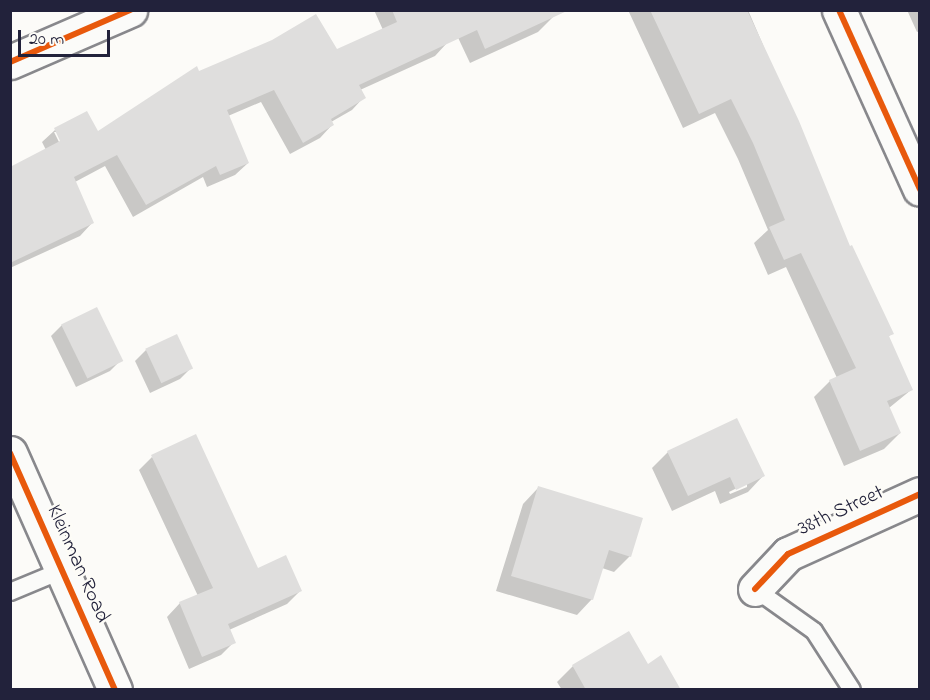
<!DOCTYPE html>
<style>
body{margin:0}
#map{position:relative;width:930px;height:700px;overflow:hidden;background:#fcfbf8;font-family:"Indie Flower",sans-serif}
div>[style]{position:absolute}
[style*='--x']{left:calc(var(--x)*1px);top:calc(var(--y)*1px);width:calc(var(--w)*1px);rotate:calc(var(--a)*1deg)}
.shadow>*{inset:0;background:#0003}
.building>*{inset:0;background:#dfdedd;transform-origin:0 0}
.roads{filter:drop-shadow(2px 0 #88888c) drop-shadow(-2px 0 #88888c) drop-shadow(0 2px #88888c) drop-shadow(0 -2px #88888c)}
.service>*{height:16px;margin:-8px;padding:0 8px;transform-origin:8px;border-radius:8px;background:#fbfbf9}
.minor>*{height:33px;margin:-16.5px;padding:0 16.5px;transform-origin:16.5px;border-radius:16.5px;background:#fbfbf9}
.tertiary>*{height:33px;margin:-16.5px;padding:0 16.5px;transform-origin:16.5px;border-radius:16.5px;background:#fbfbf9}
.cycleway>*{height:6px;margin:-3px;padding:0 3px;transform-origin:3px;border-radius:3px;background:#e8590c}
span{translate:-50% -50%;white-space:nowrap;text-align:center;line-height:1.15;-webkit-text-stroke:5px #fdfcf7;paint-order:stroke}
.street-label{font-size:21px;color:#22223b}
.frame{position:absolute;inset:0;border:12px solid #22223b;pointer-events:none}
.scale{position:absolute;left:18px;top:30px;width:92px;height:27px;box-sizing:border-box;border:3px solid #22223b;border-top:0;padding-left:8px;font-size:18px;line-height:21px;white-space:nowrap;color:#22223b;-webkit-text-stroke:4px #fdfcf7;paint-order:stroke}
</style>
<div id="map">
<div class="shadow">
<i style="clip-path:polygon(evenodd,374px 10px,432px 10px,447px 43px,435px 56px,360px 90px,364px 97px,352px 110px,331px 122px,332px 125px,320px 138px,290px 154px,261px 102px,228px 116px,248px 163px,235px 175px,207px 187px,203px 177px,133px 217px,105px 166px,75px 182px,92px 223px,80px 236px,10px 268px,10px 168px,46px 150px,42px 142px,55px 130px,87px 113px,97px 133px,198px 73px,337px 51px,383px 30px,374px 10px,54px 132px,57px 132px,65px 147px,62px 148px,54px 132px)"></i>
<i style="clip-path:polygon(628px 10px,748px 10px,850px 248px,892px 333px,888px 337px,911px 390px,889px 408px,900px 433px,884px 449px,844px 466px,814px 397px,830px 381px,837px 378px,786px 267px,768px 275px,754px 243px,768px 230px,738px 159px,715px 113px,683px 128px)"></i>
<i style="clip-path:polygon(907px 10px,920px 10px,920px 31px,917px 32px)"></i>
<i style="clip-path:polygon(553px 17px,538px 32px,470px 63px,453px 27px)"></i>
<i style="clip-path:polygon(62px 325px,121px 360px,110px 371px,76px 387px,51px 336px)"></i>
<i style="clip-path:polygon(146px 350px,191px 368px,180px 379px,150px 393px,135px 361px)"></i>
<i style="clip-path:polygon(evenodd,668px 452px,763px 476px,748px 492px,720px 504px,715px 491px,672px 511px,652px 468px,668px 452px,747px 483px,747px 487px,730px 494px,729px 492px,747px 483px)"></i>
<i style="clip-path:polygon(152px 457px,257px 570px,300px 591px,287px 604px,229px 630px,234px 642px,221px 655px,189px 669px,167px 617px,180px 603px,198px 596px,139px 470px)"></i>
<i style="clip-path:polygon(538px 488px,630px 556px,614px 572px,602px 568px,592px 599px,577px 615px,496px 591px,523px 504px)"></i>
<i style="clip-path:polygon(629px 633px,648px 666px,680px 690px,562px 690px,557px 682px,573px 666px)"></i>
</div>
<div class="building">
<i style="clip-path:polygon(392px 10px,569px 10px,485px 49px,477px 30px,359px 85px,366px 98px,331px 119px,334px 125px,303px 143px,274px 90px,227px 110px,249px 163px,220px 175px,216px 166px,146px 205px,117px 155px,74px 177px,94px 223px,10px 263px,10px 167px,60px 141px,54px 128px,87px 111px,98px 131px,197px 66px,199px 71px,272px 40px,316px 14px,337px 49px,397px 22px)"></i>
<i style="clip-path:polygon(650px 10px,747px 10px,799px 121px,850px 246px,852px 245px,894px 334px,889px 336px,913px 390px,887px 401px,901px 433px,860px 451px,829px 380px,856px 368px,801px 253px,784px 260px,769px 227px,785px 220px,753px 143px,731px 99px,699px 114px)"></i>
<i style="left:97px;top:307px;width:60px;height:40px;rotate:64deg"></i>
<i style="left:177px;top:334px;width:38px;height:35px;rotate:65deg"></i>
<i style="clip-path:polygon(737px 418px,765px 476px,736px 490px,730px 477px,688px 496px,667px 451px)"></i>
<i style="clip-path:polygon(196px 434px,258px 568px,286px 555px,302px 591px,228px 624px,236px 643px,202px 657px,179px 602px,213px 588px,151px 455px)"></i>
<i style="clip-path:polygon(538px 486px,643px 518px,631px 557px,609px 550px,593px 600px,511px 576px)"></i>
<i style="clip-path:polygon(629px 631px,648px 664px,661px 655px,681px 690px,586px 690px,572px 665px)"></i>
</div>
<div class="roads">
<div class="service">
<i style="--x:755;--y:589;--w:72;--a:35.4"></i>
<i style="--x:814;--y:631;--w:70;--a:57.2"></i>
<i style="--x:10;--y:592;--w:57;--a:-22.5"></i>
</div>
<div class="minor">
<i style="--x:839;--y:10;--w:196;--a:65.7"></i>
<i style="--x:10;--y:62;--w:131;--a:-23.4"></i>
<i style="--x:755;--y:589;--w:48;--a:-46.7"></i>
<i style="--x:788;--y:554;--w:145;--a:-24.4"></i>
</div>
<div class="tertiary">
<i style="--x:10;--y:453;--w:259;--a:66.1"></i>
</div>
</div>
<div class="cycleway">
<i style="--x:839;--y:10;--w:196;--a:65.7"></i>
<i style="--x:10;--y:62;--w:131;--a:-23.4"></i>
<i style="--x:10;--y:453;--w:259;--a:66.1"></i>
<i style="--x:755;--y:589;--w:48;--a:-46.7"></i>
<i style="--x:788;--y:554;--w:145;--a:-24.4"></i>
</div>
<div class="street-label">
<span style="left:841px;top:511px;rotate:-25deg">38th Street</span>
<span style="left:78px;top:564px;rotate:66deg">Kleinman Road</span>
</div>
<div class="frame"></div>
<div class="scale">20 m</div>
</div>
